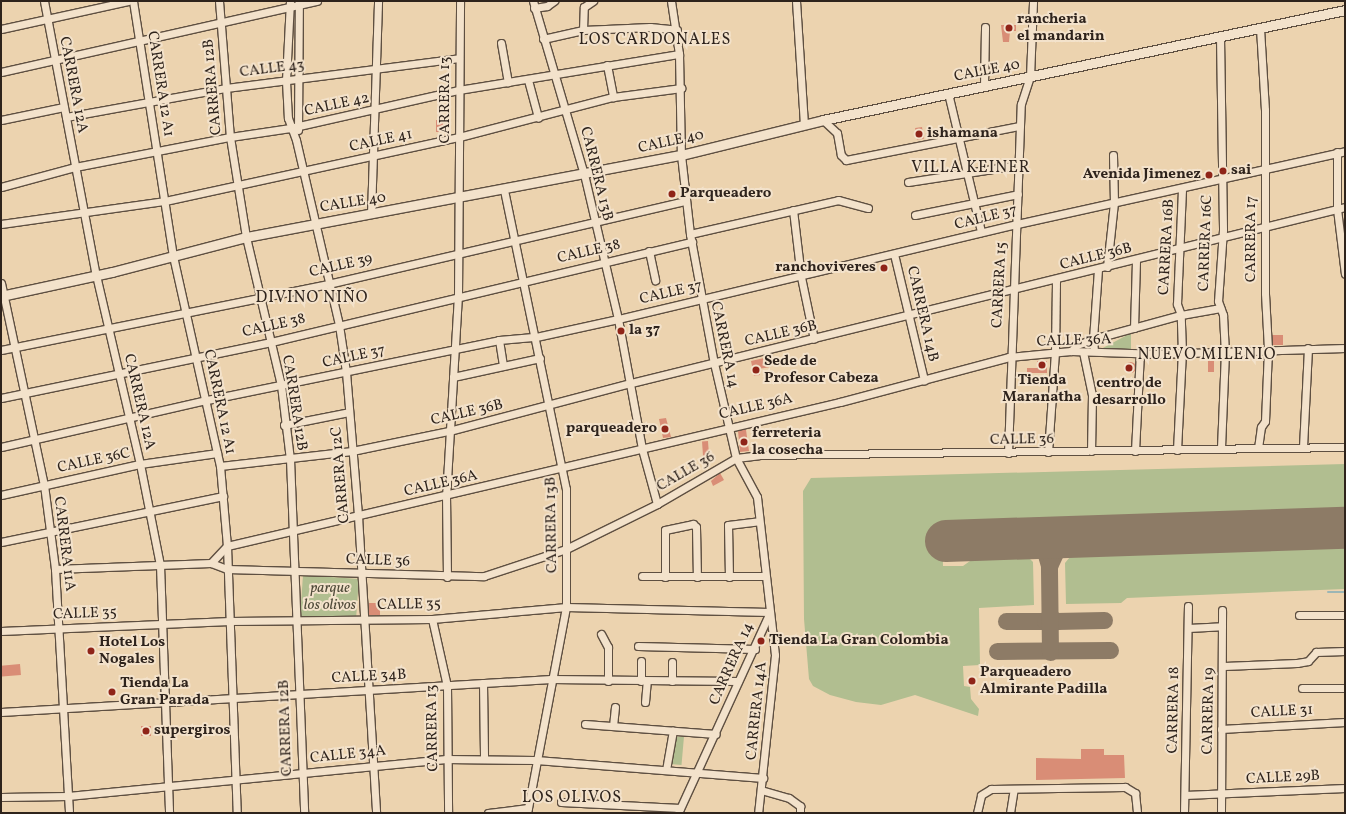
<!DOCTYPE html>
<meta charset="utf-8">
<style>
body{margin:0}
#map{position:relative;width:1346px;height:814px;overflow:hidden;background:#ecd3af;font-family:Vollkorn,serif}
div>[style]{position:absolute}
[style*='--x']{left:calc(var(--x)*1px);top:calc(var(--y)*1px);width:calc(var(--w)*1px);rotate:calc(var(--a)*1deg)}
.green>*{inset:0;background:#b1be90;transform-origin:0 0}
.stream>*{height:2px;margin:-1px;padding:0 1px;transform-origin:1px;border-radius:1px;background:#9cb6b5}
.taxiway>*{height:17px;margin:-8.5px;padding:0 8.5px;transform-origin:8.5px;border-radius:8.5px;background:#8d7b66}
.runway>*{height:42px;margin:-21px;padding:0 21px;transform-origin:21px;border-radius:21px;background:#8d7b66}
.building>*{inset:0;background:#d98d76;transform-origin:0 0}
.round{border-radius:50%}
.roads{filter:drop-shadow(1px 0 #5e4f41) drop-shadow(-1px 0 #5e4f41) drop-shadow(0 1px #5e4f41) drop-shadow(0 -1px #5e4f41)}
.minor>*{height:7px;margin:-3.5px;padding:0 3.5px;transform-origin:3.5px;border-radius:3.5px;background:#f3e2cb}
.tertiary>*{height:9px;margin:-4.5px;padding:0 4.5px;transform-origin:4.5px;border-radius:4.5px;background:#f3e2cb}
.dots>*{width:11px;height:11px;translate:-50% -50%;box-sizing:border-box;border:2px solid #f3e2cb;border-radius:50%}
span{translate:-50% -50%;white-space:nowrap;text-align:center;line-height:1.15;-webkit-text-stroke:4px #f3e2cb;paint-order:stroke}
.poi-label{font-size:15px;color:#2e231c;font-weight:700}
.left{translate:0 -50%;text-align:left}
.right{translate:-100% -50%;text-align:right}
.street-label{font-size:15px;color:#2e231c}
.park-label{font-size:15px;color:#4f4a39;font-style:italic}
.neighbourhood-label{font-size:16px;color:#2e231c;letter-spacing:1px}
.frame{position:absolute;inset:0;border:2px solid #2e231c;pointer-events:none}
</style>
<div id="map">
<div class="green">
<i style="clip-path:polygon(1131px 333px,1131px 350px,1101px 349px)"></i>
<i style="clip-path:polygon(1345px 464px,1345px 516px,942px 528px,943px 566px,963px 566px,977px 556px,1025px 554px,1033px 562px,1034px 605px,979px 608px,980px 665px,963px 666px,964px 686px,970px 687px,971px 699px,979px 709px,978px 716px,915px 695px,881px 705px,856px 702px,830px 695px,813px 686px,809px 679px,804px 619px,803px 491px,811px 478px)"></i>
<i style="clip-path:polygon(1345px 544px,1345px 589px,1127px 598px,1121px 603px,1066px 604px,1065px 563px,1074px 552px)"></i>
<i style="left:303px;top:575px;width:56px;height:41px;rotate:4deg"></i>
<i style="left:672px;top:736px;width:12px;height:28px;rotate:5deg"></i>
</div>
<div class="stream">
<i style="--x:1328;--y:592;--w:17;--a:0"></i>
</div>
<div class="taxiway">
<i style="--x:1023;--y:540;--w:12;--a:9"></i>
<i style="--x:1035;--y:542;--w:11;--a:34"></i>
<i style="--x:1044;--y:548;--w:19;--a:74"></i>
<i style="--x:1006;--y:621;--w:39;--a:0"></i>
<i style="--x:1045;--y:621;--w:6;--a:-51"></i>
<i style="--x:1049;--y:616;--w:9;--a:36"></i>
<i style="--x:1056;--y:621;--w:48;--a:-1.2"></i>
<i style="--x:997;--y:651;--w:113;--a:-0.5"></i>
<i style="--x:1050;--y:652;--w:86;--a:-90.7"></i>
<i style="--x:1049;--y:566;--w:21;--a:-65"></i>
<i style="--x:1058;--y:547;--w:17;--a:-36"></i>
</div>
<div class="runway">
<i style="--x:946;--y:541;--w:399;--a:-1.9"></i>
</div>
<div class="building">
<i style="clip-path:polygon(1001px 25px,1016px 25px,1016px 31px,1010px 31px,1009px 42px,1003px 42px)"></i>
<i style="left:436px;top:120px;width:7px;height:12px"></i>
<i style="left:922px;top:127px;width:12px;height:7px;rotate:81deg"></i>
<i style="left:1272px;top:335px;width:11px;height:10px"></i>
<i style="clip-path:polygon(768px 357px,770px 367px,759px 369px,760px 375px,754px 376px,751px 361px)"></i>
<i style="left:1208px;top:358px;width:6px;height:14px"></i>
<i style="clip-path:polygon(1037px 361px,1047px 361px,1047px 373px,1027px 373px,1027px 368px,1037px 368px)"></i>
<i class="round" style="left:1124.5px;top:361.5px;width:11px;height:11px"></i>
<i style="clip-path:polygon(666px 418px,671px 437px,663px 438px,659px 419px)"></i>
<i style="clip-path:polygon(741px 430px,746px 430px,749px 451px,740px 452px,738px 431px)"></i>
<i style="left:708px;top:441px;width:15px;height:6px;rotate:86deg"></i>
<i style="clip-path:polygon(720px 473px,724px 480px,713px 486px,711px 481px)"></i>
<i style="left:369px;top:603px;width:11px;height:12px"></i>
<i style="left:20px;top:664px;width:11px;height:19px;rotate:85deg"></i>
<i style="left:141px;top:726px;width:10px;height:10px"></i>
<i style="clip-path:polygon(1081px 749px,1104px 749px,1104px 755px,1124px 755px,1125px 778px,1036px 780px,1036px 758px,1081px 759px)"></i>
</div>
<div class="roads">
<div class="minor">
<i style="--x:44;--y:1;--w:279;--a:79.3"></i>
<i style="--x:96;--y:275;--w:194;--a:76.9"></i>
<i style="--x:140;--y:464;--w:103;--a:78.8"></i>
<i style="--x:160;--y:565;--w:248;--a:87.9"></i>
<i style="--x:133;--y:1;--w:258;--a:81.1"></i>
<i style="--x:173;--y:256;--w:215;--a:77.4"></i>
<i style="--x:220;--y:466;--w:80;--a:85"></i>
<i style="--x:227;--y:546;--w:267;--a:87.9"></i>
<i style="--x:219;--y:1;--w:136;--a:85.4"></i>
<i style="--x:230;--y:137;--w:101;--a:80.9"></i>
<i style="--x:246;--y:237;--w:152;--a:76.7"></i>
<i style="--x:281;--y:385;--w:75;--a:83.1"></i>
<i style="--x:290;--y:459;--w:354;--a:87.7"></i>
<i style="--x:290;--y:1;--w:80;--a:92.9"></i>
<i style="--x:286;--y:81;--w:37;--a:87"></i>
<i style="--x:288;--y:118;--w:23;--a:70"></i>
<i style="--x:296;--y:140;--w:190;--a:76.9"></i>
<i style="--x:339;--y:325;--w:48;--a:81.5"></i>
<i style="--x:346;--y:372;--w:144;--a:85.2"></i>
<i style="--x:358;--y:516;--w:298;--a:86.5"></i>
<i style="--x:533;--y:1;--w:180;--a:73.6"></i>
<i style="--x:584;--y:174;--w:149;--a:76.8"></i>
<i style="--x:618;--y:319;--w:132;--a:79.5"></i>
<i style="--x:642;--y:449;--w:57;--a:74.7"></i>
<i style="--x:671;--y:1;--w:54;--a:81.4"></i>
<i style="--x:679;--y:54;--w:101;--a:88.9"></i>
<i style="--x:681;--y:155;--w:80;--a:83.5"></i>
<i style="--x:690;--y:234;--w:131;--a:79.5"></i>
<i style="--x:714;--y:363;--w:98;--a:77"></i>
<i style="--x:736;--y:458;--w:44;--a:61.7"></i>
<i style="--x:757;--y:497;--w:159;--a:83.5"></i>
<i style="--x:775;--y:655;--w:159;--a:96.1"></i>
<i style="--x:796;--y:1;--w:123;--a:86.3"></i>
<i style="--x:534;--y:8;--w:13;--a:-9"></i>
<i style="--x:547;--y:6;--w:9;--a:-36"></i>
<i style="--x:1;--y:29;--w:130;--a:-12.4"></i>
<i style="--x:583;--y:30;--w:23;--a:-88"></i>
<i style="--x:584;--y:7;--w:11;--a:-34"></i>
<i style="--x:1220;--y:37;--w:193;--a:89.1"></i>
<i style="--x:1223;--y:230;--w:71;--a:94"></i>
<i style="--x:1218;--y:301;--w:15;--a:70"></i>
<i style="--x:1223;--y:315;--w:37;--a:87"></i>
<i style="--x:1225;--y:352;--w:97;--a:92.4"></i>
<i style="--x:543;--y:39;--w:41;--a:-12.7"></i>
<i style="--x:583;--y:30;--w:67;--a:-2.6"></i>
<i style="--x:650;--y:27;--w:27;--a:6"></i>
<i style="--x:501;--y:43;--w:40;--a:80"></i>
<i style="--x:607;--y:65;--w:33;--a:79"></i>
<i style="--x:1;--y:72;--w:324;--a:-12.7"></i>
<i style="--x:528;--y:80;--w:39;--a:75"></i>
<i style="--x:984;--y:86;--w:59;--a:-89"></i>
<i style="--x:948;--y:93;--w:143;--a:76.6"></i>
<i style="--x:66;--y:117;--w:163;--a:-10.3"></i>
<i style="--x:226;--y:88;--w:235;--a:-7.3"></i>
<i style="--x:1;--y:120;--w:64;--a:-11.7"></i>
<i style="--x:823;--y:120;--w:19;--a:43"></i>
<i style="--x:837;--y:133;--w:22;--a:80"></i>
<i style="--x:841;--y:155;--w:7;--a:45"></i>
<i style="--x:846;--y:160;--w:177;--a:-11.1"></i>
<i style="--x:298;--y:130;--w:129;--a:-89.6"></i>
<i style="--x:1337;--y:152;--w:57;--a:90"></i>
<i style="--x:1337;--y:209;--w:65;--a:83"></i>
<i style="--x:908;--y:182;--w:112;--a:-8.7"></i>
<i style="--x:1;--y:187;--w:77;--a:-15.1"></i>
<i style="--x:75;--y:167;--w:158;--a:-11"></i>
<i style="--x:230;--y:137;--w:61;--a:-8.5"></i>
<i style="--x:290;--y:128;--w:173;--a:-12.7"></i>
<i style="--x:459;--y:90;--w:223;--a:-9.3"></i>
<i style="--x:504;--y:190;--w:305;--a:78.3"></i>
<i style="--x:566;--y:489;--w:118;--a:90"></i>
<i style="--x:566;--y:607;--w:210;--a:100.7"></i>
<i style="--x:793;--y:210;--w:67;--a:83.2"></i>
<i style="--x:801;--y:277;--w:63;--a:78.2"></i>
<i style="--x:371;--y:214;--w:213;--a:-88.1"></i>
<i style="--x:915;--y:215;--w:105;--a:-11.5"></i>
<i style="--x:1;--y:224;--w:166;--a:-8"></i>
<i style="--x:165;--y:201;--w:301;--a:-12.3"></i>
<i style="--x:459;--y:137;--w:159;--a:-14.6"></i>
<i style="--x:613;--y:97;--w:69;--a:-7.5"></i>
<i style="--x:690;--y:234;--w:152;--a:-12.9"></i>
<i style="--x:838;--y:200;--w:31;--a:15"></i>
<i style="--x:649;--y:251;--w:30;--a:78"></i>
<i style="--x:894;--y:254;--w:130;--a:76.6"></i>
<i style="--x:1107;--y:267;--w:64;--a:-83.8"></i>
<i style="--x:1114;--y:203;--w:48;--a:-91.2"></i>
<i style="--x:1;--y:283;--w:207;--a:78"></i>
<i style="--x:44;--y:485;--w:85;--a:82.5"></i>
<i style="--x:55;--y:569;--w:244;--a:86.7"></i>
<i style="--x:1134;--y:328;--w:68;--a:-88.3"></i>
<i style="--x:499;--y:340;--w:26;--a:81"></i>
<i style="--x:1;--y:350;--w:334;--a:-11.4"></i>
<i style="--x:328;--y:284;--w:367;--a:-13.1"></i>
<i style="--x:1071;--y:351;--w:8;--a:-45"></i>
<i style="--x:1077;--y:345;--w:17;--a:-21"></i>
<i style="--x:1093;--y:339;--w:70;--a:-85.9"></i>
<i style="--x:1094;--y:351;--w:12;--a:-95"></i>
<i style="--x:1093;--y:339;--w:91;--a:-15.3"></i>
<i style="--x:1181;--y:315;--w:40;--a:-10"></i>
<i style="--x:1083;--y:352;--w:44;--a:78.2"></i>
<i style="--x:1092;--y:395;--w:56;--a:91"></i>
<i style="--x:453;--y:377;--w:89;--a:-12.3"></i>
<i style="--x:1;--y:398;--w:276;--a:-11.7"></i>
<i style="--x:271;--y:342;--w:433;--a:-13.4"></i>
<i style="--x:284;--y:425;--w:66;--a:-11.3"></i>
<i style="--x:1;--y:447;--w:211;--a:-12.9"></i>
<i style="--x:207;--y:400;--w:298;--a:-11.6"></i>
<i style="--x:499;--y:340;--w:37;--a:-5"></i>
<i style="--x:536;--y:337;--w:84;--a:-12.4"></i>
<i style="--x:618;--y:319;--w:410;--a:-13.4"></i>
<i style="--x:1017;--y:224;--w:336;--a:-12.5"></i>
<i style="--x:1303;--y:447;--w:99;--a:-87.1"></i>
<i style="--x:1258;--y:448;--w:21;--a:-82"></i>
<i style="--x:1261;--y:427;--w:7;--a:-56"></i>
<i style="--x:1265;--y:421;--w:72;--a:-87.6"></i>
<i style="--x:1268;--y:349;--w:56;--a:-93.1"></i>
<i style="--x:1265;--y:293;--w:183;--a:-90"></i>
<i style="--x:1265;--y:110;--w:82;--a:-93.5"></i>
<i style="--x:1177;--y:450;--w:98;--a:-87.1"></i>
<i style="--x:1182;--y:352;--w:37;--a:-92"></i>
<i style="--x:1181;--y:315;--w:12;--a:-110"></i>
<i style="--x:1177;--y:304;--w:116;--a:-87.5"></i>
<i style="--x:1135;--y:451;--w:98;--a:-87.1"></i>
<i style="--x:1048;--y:452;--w:99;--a:-86"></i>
<i style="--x:1055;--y:353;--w:73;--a:-89.2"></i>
<i style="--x:1008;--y:453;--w:349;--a:-87.9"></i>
<i style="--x:1021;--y:104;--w:28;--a:-72"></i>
<i style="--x:1030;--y:77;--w:76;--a:-87.7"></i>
<i style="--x:220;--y:466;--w:133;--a:-6.5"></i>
<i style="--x:352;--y:451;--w:99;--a:-11.7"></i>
<i style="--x:449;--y:431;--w:188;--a:-14.8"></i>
<i style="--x:631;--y:383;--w:735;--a:-13.85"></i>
<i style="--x:1;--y:495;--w:142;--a:-12.6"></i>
<i style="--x:140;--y:464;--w:78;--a:-8.1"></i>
<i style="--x:1;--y:542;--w:227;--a:-11.7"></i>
<i style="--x:211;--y:563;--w:23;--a:-47"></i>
<i style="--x:227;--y:546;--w:630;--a:-13.22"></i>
<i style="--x:840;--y:402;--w:175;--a:-14.9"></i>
<i style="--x:1009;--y:357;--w:62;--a:-5.5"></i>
<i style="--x:1071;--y:351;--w:84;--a:2"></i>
<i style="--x:1155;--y:354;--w:190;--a:-1.8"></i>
<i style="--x:55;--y:569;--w:156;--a:-2.2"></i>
<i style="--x:211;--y:563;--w:17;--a:21"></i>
<i style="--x:227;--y:569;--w:257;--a:1.6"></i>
<i style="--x:484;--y:576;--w:86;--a:-18.2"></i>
<i style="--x:566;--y:549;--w:102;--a:-26.3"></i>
<i style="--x:657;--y:504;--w:91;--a:-30.2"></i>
<i style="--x:736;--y:458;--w:23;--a:-7"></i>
<i style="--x:759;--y:455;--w:586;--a:-0.78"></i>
<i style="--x:642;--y:576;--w:123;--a:0"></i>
<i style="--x:447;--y:577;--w:80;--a:-90.7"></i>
<i style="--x:446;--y:497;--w:201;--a:-86.6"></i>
<i style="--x:458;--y:296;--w:295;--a:-89.6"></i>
<i style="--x:665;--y:577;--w:47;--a:-90"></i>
<i style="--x:665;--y:530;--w:29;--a:-12"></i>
<i style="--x:693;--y:524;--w:4;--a:45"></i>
<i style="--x:696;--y:527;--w:50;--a:88.9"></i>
<i style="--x:729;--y:577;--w:52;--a:-91.1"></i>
<i style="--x:728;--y:525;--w:31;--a:-7"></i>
<i style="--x:1299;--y:615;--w:46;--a:0"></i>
<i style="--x:432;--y:619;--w:69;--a:77.4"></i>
<i style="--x:447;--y:686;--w:127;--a:89.5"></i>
<i style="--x:1188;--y:628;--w:34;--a:-3"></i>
<i style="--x:1;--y:631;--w:229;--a:-2.5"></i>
<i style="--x:230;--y:621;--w:202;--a:-0.6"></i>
<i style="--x:432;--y:619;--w:135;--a:-5.1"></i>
<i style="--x:566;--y:607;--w:203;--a:1.4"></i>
<i style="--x:601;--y:634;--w:15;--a:62"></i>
<i style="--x:608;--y:647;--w:34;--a:90"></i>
<i style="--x:638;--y:646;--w:117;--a:1.5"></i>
<i style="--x:672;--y:662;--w:19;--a:90"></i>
<i style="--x:1224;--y:666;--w:73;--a:-2.4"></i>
<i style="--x:1297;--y:663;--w:11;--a:-10"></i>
<i style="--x:1308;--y:661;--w:12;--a:-48"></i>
<i style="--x:1316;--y:652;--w:29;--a:-2"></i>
<i style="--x:641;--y:681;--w:20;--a:-90"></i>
<i style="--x:483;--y:683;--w:76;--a:89.2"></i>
<i style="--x:1302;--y:688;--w:43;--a:0"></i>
<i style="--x:645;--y:702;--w:21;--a:-85"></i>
<i style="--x:1;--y:712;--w:551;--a:-3.43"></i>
<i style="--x:551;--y:679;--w:187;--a:0.6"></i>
<i style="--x:585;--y:724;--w:131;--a:4.4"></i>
<i style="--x:613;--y:726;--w:19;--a:-84"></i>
<i style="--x:1221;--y:729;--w:124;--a:-3.2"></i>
<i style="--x:666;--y:770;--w:40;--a:-80"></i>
<i style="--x:761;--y:790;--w:29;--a:16"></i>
<i style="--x:789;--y:798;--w:14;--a:36"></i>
<i style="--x:800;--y:806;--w:7;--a:90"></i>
<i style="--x:1185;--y:795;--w:160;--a:-2.5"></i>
<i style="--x:1;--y:797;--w:67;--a:-0.9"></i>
<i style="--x:68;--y:796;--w:380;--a:-5.6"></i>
<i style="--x:446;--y:759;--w:90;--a:0.6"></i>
<i style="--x:536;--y:760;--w:228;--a:4.5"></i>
<i style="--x:561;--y:802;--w:119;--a:2.9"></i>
<i style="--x:488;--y:813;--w:40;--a:-7.1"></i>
<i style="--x:678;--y:813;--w:219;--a:-65.4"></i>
<i style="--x:977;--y:813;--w:18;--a:-77"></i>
<i style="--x:981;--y:795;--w:12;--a:-31"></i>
<i style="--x:991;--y:789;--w:134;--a:-0.9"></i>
<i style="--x:1125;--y:787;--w:12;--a:31"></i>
<i style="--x:1135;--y:793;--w:20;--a:84"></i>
<i style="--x:1010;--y:813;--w:24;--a:-81"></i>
<i style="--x:1184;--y:813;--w:207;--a:-88.9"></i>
<i style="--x:1221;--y:813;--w:203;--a:-89.7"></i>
</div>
<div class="tertiary">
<i style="--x:1;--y:296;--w:114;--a:-12.2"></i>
<i style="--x:112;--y:272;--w:138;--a:-14.6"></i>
<i style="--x:246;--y:237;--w:443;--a:-10.7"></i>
<i style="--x:681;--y:155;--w:146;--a:-13.8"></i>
<i style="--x:823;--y:120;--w:533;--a:-11.9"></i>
</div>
</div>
<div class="dots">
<i style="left:1009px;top:28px;background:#8f2418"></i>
<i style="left:919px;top:134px;background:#8f2418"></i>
<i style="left:1223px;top:171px;background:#8f2418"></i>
<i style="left:1209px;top:175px;background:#8f2418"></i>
<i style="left:672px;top:194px;background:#8f2418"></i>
<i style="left:884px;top:268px;background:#8f2418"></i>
<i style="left:621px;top:331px;background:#8f2418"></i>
<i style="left:1042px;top:365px;background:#8f2418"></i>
<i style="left:1129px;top:368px;background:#8f2418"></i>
<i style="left:756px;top:370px;background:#8f2418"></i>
<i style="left:665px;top:429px;background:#8f2418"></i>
<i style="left:744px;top:442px;background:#8f2418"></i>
<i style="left:761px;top:641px;background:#8f2418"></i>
<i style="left:91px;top:651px;background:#8f2418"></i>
<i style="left:972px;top:681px;background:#8f2418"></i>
<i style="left:112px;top:692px;background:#8f2418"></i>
<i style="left:146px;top:731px;background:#8f2418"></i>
</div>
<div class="poi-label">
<span class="left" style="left:1017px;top:28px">rancheria<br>el mandarin</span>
<span class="left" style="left:927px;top:134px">ishamana</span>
<span class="left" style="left:1231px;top:171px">sai</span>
<span class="right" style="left:1201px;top:175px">Avenida Jimenez</span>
<span class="left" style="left:680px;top:194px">Parqueadero</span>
<span class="right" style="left:876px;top:268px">ranchoviveres</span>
<span class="left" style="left:629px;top:331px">la 37</span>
<span class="left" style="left:764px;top:370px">Sede de<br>Profesor Cabeza</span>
<span style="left:1042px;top:389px">Tienda<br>Maranatha</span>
<span style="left:1129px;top:392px">centro de<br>desarrollo</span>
<span class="right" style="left:657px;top:429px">parqueadero</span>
<span class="left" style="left:752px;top:442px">ferreteria<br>la cosecha</span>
<span class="left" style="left:769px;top:641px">Tienda La Gran Colombia</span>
<span class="left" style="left:99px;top:651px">Hotel Los<br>Nogales</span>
<span class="left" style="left:980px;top:681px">Parqueadero<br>Almirante Padilla</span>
<span class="left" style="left:120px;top:692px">Tienda La<br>Gran Parada</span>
<span class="left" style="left:154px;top:731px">supergiros</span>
</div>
<div class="street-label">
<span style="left:272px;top:69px;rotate:-7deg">CALLE 43</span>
<span style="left:987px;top:71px;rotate:-11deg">CALLE 40</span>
<span style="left:160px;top:84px;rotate:81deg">CARRERA 12 A1</span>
<span style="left:73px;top:85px;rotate:79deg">CARRERA 12A</span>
<span style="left:213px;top:87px;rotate:-95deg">CARRERA 12B</span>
<span style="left:446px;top:100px;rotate:-90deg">CARRERA 13</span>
<span style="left:337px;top:105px;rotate:-12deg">CALLE 42</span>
<span style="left:381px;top:141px;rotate:-12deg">CALLE 41</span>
<span style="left:671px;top:142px;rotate:-12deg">CALLE 40</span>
<span style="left:596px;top:174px;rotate:76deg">CARRERA 13B</span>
<span style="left:353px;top:203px;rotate:-9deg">CALLE 40</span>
<span style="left:986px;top:218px;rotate:-14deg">CALLE 37</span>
<span style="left:1252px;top:239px;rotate:-90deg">CARRERA 17</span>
<span style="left:1206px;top:243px;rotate:-88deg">CARRERA 16C</span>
<span style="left:1167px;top:247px;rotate:-87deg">CARRERA 16B</span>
<span style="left:589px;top:252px;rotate:-13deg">CALLE 38</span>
<span style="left:1096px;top:257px;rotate:-14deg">CALLE 36B</span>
<span style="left:341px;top:266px;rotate:-13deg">CALLE 39</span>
<span style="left:1000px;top:285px;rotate:-87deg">CARRERA 15</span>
<span style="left:671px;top:293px;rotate:-13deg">CALLE 37</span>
<span style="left:922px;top:314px;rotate:77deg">CARRERA 14B</span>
<span style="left:274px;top:326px;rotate:-13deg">CALLE 38</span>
<span style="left:781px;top:334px;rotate:-13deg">CALLE 36B</span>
<span style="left:1074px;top:341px;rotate:-2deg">CALLE 36A</span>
<span style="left:724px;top:345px;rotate:78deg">CARRERA 14</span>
<span style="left:354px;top:357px;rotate:-12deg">CALLE 37</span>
<span style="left:139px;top:402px;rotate:77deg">CARRERA 12A</span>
<span style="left:219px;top:402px;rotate:78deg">CARRERA 12 A1</span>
<span style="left:294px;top:403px;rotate:81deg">CARRERA 12B</span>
<span style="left:756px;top:407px;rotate:-13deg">CALLE 36A</span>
<span style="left:467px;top:413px;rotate:-13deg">CALLE 36B</span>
<span style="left:1022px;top:440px;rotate:-1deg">CALLE 36</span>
<span style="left:94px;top:461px;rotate:-12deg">CALLE 36C</span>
<span style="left:686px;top:472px;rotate:-30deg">CALLE 36</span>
<span style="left:341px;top:475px;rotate:-95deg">CARRERA 12C</span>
<span style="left:441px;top:484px;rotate:-13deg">CALLE 36A</span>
<span style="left:552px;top:525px;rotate:-91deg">CARRERA 13B</span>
<span style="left:64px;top:544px;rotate:83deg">CARRERA 11A</span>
<span style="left:378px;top:561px;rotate:2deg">CALLE 36</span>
<span style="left:409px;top:605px;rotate:-1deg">CALLE 35</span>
<span style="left:85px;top:614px;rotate:-2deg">CALLE 35</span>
<span style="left:732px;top:664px;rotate:-66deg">CARRERA 14</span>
<span style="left:369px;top:677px;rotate:-3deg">CALLE 34B</span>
<span style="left:1174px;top:710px;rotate:-89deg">CARRERA 18</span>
<span style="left:757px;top:711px;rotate:-84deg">CARRERA 14A</span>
<span style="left:1209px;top:711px;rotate:-89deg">CARRERA 19</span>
<span style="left:1282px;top:712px;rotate:-3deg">CALLE 31</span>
<span style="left:286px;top:728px;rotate:-92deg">CARRERA 12B</span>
<span style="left:433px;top:728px;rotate:-91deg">CARRERA 13</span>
<span style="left:348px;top:755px;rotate:-6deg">CALLE 34A</span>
<span style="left:1283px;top:778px;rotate:-3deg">CALLE 29B</span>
</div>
<div class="park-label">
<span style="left:330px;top:597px">parque<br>los olivos</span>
</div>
<div class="neighbourhood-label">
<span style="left:655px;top:40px">LOS CARDONALES</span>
<span style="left:971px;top:168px">VILLA KEINER</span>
<span style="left:312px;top:298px">DIVINO NIÑO</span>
<span style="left:1207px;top:355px">NUEVO MILENIO</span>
<span style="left:572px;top:798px">LOS OLIVOS</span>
</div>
<div class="frame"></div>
</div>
